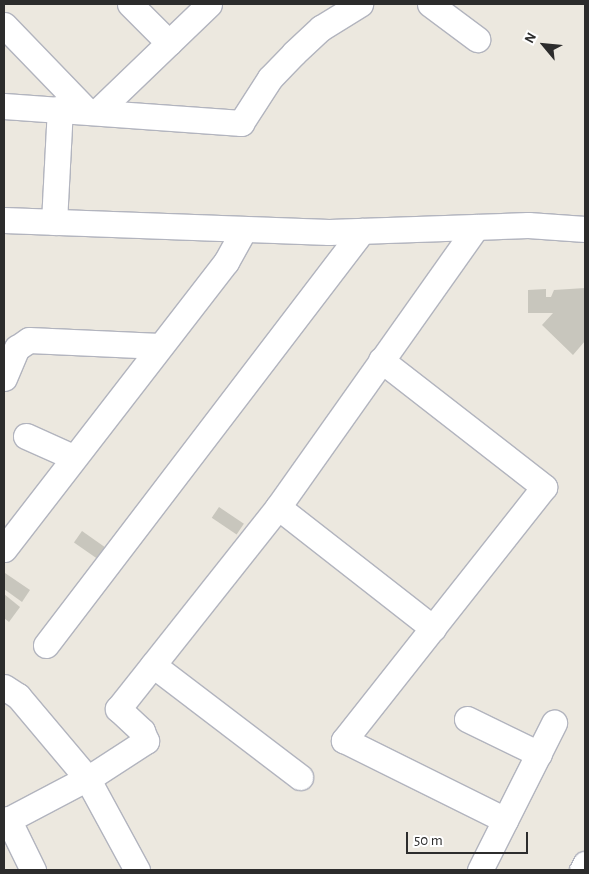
<!DOCTYPE html>
<style>
body{margin:0}
#map{position:relative;width:589px;height:874px;overflow:hidden;background:#ece8df;font-family:"Alegreya Sans",sans-serif}
div>[style]{position:absolute}
[style*='--x']{left:calc(var(--x)*1px);top:calc(var(--y)*1px);width:calc(var(--w)*1px);rotate:calc(var(--a)*1deg)}
.building>*{inset:0;background:#c8c6bd;transform-origin:0 0}
.roads{filter:drop-shadow(1px 0 #b2b4be) drop-shadow(-1px 0 #b2b4be) drop-shadow(0 1px #b2b4be) drop-shadow(0 -1px #b2b4be)}
.minor>*{height:25px;margin:-12.5px;padding:0 12.5px;transform-origin:12.5px;border-radius:12.5px;background:#fff}
span{translate:-50% -50%;white-space:nowrap;text-align:center;line-height:1.15;-webkit-text-stroke:4px #fff;paint-order:stroke}
.frame{position:absolute;inset:0;border:5px solid #2c2c2c;pointer-events:none}
.north{position:absolute;left:519px;top:20px;width:50px;height:50px;-webkit-text-stroke:4px #fff;paint-order:stroke;rotate:298deg;font-size:14px;font-weight:700;line-height:20px;text-align:center;color:#2c2c2c}
.north::after{content:'';display:block;margin:auto;width:18px;height:22px;background:#2c2c2c;clip-path:polygon(50% 0,100% 100%,50% 72%,0 100%)}
.scale{position:absolute;left:406px;top:832px;width:122px;height:22px;box-sizing:border-box;border:2px solid #2c2c2c;border-top:0;padding-left:6px;font-size:15px;line-height:18px;white-space:nowrap;color:#2c2c2c;-webkit-text-stroke:4px #fff;paint-order:stroke}
</style>
<div id="map">
<div class="building">
<i style="clip-path:polygon(585px 288px,585px 341px,573px 355px,542px 325px,553px 313px,528px 313px,528px 290px,546px 289px,546px 297px,551px 297px,554px 290px)"></i>
<i style="left:219px;top:507px;width:30px;height:13px;rotate:34deg"></i>
<i style="left:82px;top:531px;width:29px;height:14px;rotate:35deg"></i>
<i style="clip-path:polygon(5px 573px,30px 590px,22px 602px,4px 589px)"></i>
<i style="clip-path:polygon(4px 594px,20px 607px,9px 622px,4px 618px)"></i>
</div>
<div class="roads">
<div class="minor">
<i style="--x:130;--y:4;--w:55;--a:45"></i>
<i style="--x:430;--y:4;--w:59;--a:36.7"></i>
<i style="--x:4;--y:25;--w:118;--a:46"></i>
<i style="--x:4;--y:106;--w:238;--a:4.1"></i>
<i style="--x:241;--y:123;--w:54;--a:-57.2"></i>
<i style="--x:270;--y:78;--w:35;--a:-46"></i>
<i style="--x:294;--y:53;--w:37;--a:-43"></i>
<i style="--x:321;--y:28;--w:46;--a:-31.6"></i>
<i style="--x:98;--y:111;--w:154;--a:-43.9"></i>
<i style="--x:4;--y:220;--w:325;--a:2.1"></i>
<i style="--x:329;--y:232;--w:199;--a:-2"></i>
<i style="--x:528;--y:225;--w:57;--a:4"></i>
<i style="--x:54;--y:222;--w:114;--a:-87"></i>
<i style="--x:381;--y:360;--w:207;--a:37.9"></i>
<i style="--x:544;--y:487;--w:323;--a:128.3"></i>
<i style="--x:344;--y:740;--w:180;--a:26.4"></i>
<i style="--x:4;--y:378;--w:33;--a:-67"></i>
<i style="--x:17;--y:348;--w:14;--a:-34"></i>
<i style="--x:29;--y:340;--w:131;--a:2.6"></i>
<i style="--x:26;--y:436;--w:51;--a:24.1"></i>
<i style="--x:278;--y:507;--w:197;--a:38"></i>
<i style="--x:4;--y:549;--w:363;--a:-52.3"></i>
<i style="--x:226;--y:262;--w:37;--a:-61"></i>
<i style="--x:46;--y:645;--w:521;--a:-52.65"></i>
<i style="--x:153;--y:665;--w:185;--a:37.3"></i>
<i style="--x:4;--y:687;--w:17;--a:33"></i>
<i style="--x:18;--y:696;--w:107;--a:49.9"></i>
<i style="--x:87;--y:778;--w:105;--a:61.5"></i>
<i style="--x:467;--y:719;--w:80;--a:25.9"></i>
<i style="--x:8;--y:819;--w:57;--a:63.9"></i>
<i style="--x:4;--y:822;--w:103;--a:-27.8"></i>
<i style="--x:95;--y:774;--w:61;--a:-32.9"></i>
<i style="--x:146;--y:741;--w:11;--a:-112"></i>
<i style="--x:142;--y:731;--w:33;--a:-137"></i>
<i style="--x:118;--y:709;--w:258;--a:-51.6"></i>
<i style="--x:278;--y:507;--w:343;--a:-54.7"></i>
<i style="--x:480;--y:870;--w:165;--a:-63.3"></i>
<i style="--x:582;--y:870;--w:7;--a:-63"></i>
</div>
</div>
<div class="frame"></div>
<div class="north">N</div>
<div class="scale">50 m</div>
</div>
